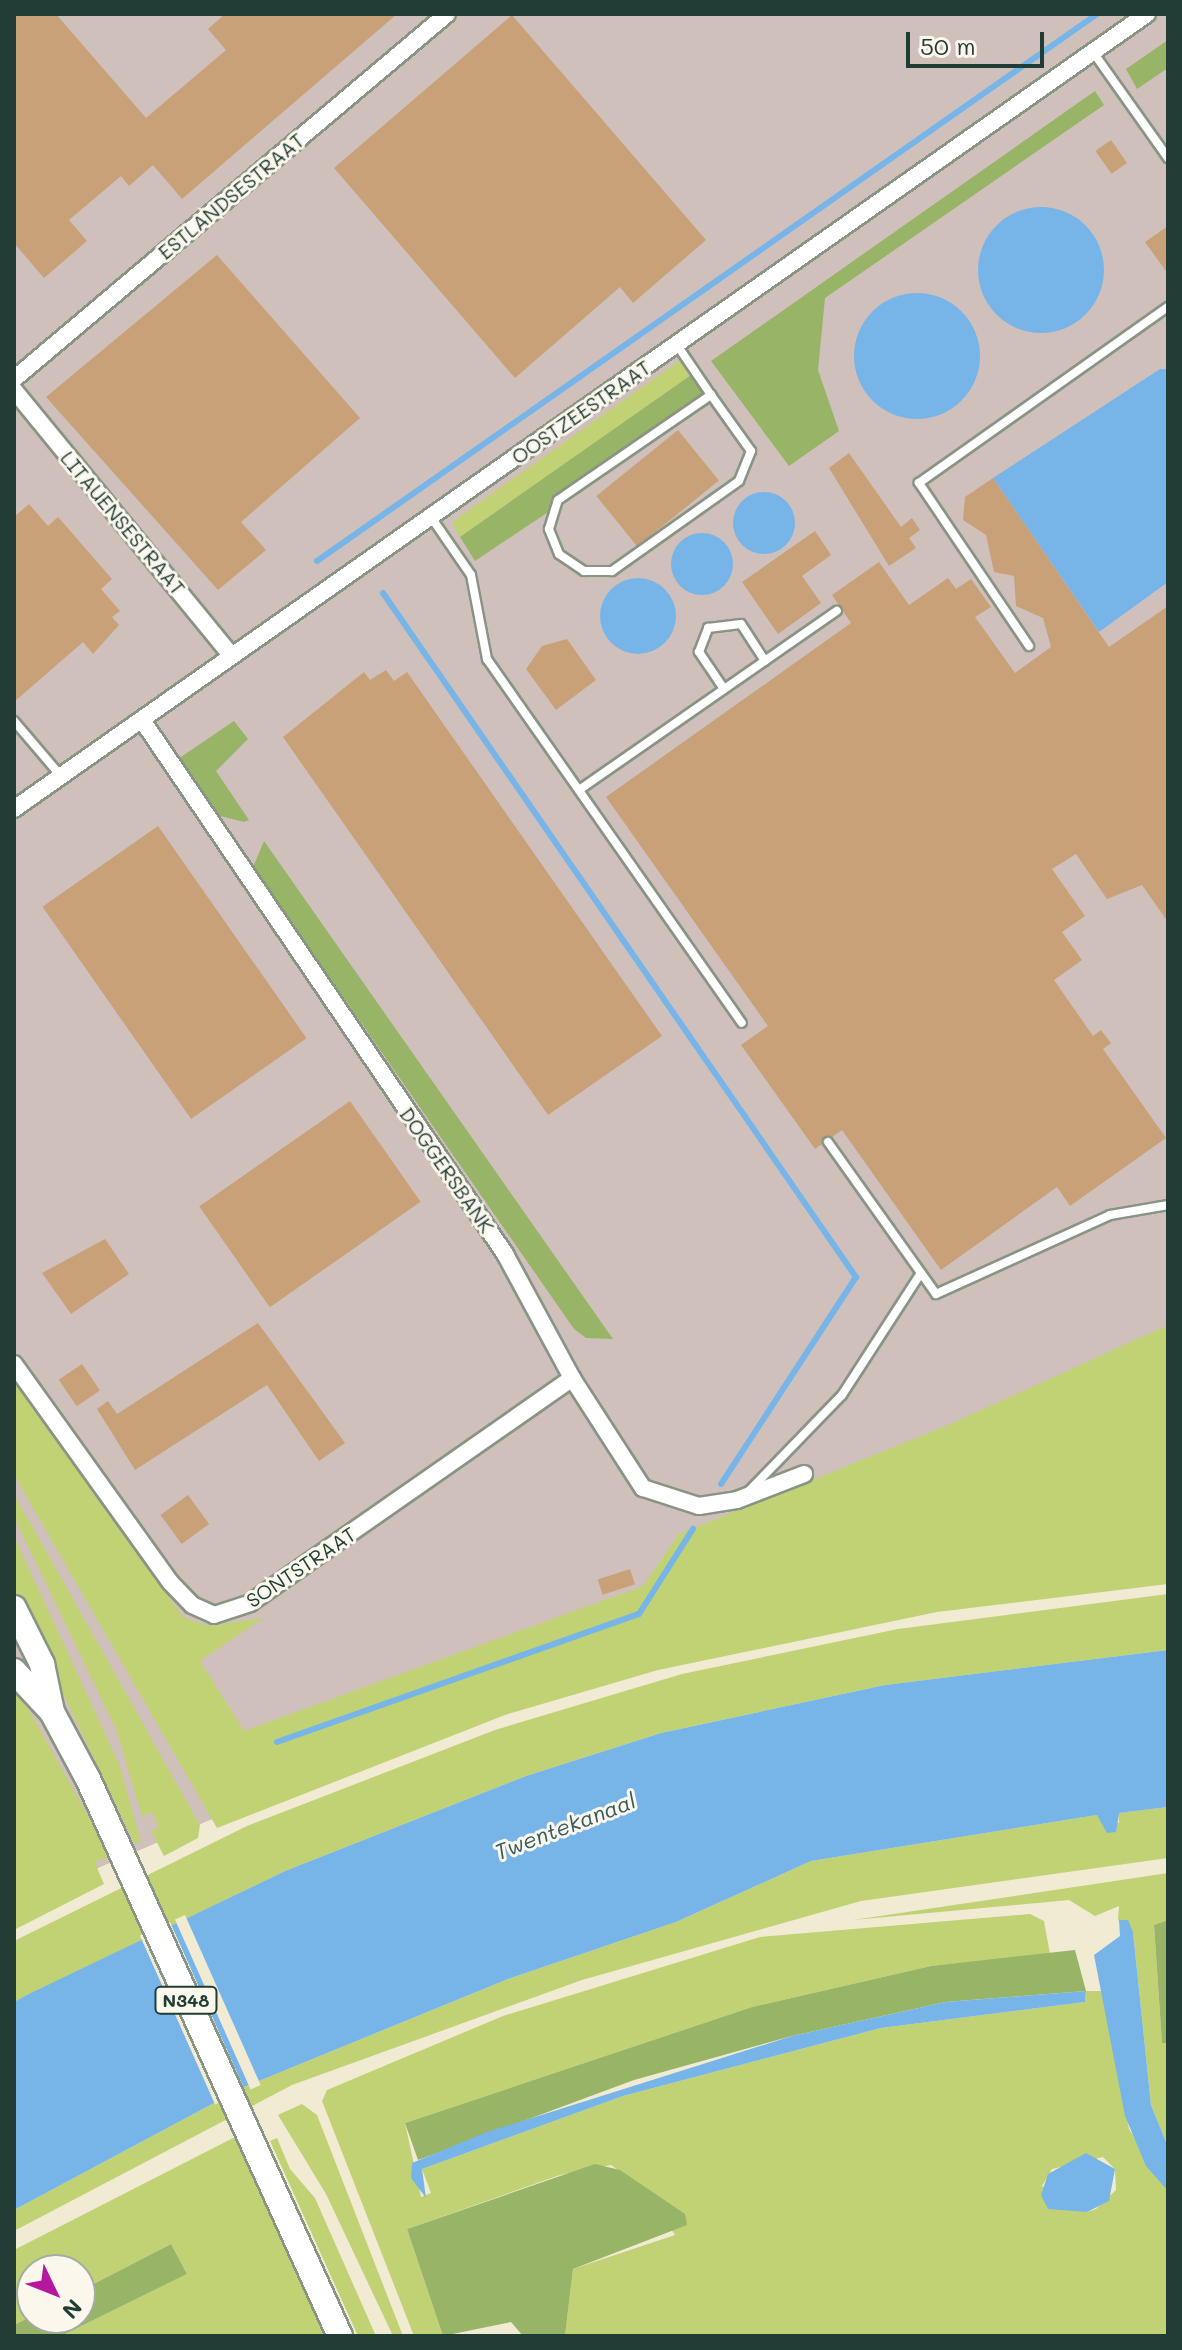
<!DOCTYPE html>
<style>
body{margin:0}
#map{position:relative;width:1182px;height:2350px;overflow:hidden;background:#f1ebd3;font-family:Mali,sans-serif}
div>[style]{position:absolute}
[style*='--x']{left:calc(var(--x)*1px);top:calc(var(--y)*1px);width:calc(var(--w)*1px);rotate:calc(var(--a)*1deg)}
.industrial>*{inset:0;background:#cfc0bb}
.green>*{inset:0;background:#c0d274}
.forest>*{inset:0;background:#98b466}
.water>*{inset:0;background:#77b5e9}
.round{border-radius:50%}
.pier>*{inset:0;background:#f1ebd3;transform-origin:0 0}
.stream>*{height:6px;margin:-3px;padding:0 3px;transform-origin:3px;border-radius:3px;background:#77b5e9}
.building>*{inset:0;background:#c8a179;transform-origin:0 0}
.roads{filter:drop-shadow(2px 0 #889484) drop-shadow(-2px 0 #889484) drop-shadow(0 2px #889484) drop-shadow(0 -2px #889484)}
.lane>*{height:8px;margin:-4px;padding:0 4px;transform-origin:4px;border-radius:4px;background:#fff}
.street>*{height:16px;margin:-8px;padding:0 8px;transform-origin:8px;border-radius:8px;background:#fff}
.primary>*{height:24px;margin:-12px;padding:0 12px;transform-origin:12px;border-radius:12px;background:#fff}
span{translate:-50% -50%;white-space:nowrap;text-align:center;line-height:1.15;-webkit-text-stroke:6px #fbf7ec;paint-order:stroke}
.shield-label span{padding:2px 6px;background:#fbf7ec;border:2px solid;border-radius:6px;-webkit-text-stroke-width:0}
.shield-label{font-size:18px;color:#1f3d34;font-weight:700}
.street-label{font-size:20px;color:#1f3d34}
.water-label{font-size:22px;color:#355b61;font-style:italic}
.frame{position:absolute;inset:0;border:16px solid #1f3d34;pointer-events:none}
.north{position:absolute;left:16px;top:2254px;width:80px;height:80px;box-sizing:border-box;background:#fbf7ec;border:2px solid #a3ada2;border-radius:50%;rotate:133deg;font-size:22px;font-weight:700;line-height:32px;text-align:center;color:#1f3d34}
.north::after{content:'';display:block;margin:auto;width:28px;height:36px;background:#b5179e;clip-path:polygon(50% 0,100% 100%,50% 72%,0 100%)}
.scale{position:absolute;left:906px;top:32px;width:138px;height:36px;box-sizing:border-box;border:4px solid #1f3d34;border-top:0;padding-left:10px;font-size:24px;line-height:28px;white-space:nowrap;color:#1f3d34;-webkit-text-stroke:6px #fbf7ec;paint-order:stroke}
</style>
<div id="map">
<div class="industrial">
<i style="clip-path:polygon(14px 14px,1168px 14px,1168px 1566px,880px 1606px,473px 1707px,14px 1904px)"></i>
</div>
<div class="green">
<i style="clip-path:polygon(683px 358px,694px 373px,460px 537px,452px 523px,459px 517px)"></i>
<i style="clip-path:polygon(1168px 1325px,1168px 1584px,937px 1612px,658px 1670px,505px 1715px,217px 1828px,14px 1475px,14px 1378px,183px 1617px,208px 1626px,263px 1618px,200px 1661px,244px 1731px,643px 1586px,679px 1534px,953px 1423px)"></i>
<i style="clip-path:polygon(14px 1494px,200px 1825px,198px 1838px,164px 1856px,151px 1831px,159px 1827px,152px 1812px,142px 1817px,116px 1729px,14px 1517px)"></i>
<i style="clip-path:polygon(14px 1536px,120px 1766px,141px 1842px,135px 1844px,14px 1591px)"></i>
<i style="clip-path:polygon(1168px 1594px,1168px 1650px,885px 1685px,661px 1733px,526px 1776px,285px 1871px,14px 2002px,14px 1941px,247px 1826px,495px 1730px,682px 1674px,898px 1629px)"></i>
<i style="clip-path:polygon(14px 1683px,110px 1856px,95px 1863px,104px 1884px,14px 1930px)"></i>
<i style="clip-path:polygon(1168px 1807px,1168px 1858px,861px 1901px,582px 1980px,292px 2085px,14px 2231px,14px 2210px,244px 2087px,508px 1979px,676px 1922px,811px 1861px,1097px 1815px,1119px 1823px,1118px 1813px)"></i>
<i style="clip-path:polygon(1168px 1873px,1168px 1920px,1154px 1925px,1162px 2043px,1168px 2043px,1168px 2147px,1151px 2105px,1133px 1932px,1118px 1920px,1119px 1906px,1095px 1916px,1069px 1900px,853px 1920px)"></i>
<i style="clip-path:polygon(evenodd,1030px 1914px,1044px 1921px,1050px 1954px,931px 1966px,752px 2007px,405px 2123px,421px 2197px,431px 2193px,422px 2169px,623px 2096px,881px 2028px,1085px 2002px,1086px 1991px,1102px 1991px,1129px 2129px,1168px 2191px,1168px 2336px,565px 2336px,573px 2269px,675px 2235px,647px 2191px,611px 2165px,560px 2175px,407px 2229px,443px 2336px,414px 2336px,322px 2101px,327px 2090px,503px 2016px,760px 1937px,1030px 1914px,1103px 2157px,1115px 2169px,1116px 2190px,1096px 2209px,1087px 2212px,1042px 2186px,1052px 2169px,1103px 2157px)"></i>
<i style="clip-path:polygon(302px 2104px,317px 2115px,403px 2336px,393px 2336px,326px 2194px,278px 2115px)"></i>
<i style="clip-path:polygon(237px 2136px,324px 2336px,61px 2336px,187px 2274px,171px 2244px,80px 2291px,80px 2270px,32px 2270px,32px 2316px,14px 2325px,14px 2250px)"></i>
<i style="clip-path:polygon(277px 2138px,290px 2169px,315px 2198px,376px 2336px,358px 2336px,270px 2141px)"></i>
</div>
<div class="forest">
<i style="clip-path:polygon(1168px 40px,1168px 68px,1137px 89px,1126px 69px)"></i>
<i style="clip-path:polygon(1095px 91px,1104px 105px,825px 298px,818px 370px,839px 431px,789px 466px,711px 361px)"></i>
<i style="clip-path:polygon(694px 373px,714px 401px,475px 561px,460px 537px)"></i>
<i style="clip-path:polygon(234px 721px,248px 739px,216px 771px,249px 820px,244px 822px,216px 815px,178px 759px)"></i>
<i style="clip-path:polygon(264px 841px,613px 1339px,586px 1338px,574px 1329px,253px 867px)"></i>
<i style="clip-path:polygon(1168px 1920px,1168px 2043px,1162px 2043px,1154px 1925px)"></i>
<i style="clip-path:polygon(1075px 1950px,1086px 1991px,946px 2002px,792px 2036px,634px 2080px,418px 2160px,405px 2123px,752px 2007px,931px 1966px)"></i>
<i style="clip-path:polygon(595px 2164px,620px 2170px,685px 2214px,687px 2225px,573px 2269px,565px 2336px,523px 2336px,511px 2322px,443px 2336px,407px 2229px)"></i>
<i style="clip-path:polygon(171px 2244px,187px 2274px,61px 2336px,14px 2336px,14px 2325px,32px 2316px,80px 2318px,80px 2291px)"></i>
</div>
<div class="water">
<i class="round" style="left:978px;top:207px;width:126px;height:126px"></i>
<i class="round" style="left:854px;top:293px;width:126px;height:126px"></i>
<i style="clip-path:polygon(1160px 369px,1168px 369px,1168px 582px,1099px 632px,993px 478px)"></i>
<i class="round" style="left:733px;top:492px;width:62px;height:62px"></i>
<i class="round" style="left:671px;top:533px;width:62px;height:62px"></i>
<i class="round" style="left:600px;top:578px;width:76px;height:76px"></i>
<i style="clip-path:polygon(1168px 1650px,1168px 1807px,1119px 1813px,1116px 1832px,1107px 1833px,1097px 1815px,811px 1861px,676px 1922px,508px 1979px,244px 2087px,14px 2210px,14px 2002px,31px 1993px,285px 1871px,526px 1776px,661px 1733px,885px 1685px)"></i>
<i style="clip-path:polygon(1119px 1920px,1128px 1920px,1133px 1932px,1151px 2105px,1168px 2147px,1168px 2191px,1146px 2166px,1125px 2116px,1094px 1955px,1120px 1936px)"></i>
<i style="clip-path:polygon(1086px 1991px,1085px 2002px,881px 2028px,623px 2096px,422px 2169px,426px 2198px,411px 2178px,412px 2163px,487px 2132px,792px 2036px,946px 2002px)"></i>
<i style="clip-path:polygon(1086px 2153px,1115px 2169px,1109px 2201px,1087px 2212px,1048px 2209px,1041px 2195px,1048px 2174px)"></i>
</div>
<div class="pier">
<i style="left:185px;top:1915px;width:186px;height:11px;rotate:66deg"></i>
<i style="left:170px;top:1922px;width:185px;height:33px;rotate:66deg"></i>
</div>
<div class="stream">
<i style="--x:317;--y:561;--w:953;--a:-35.04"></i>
<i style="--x:383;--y:593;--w:832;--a:55.34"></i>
<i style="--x:856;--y:1277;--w:247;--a:123.1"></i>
<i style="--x:277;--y:1742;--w:384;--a:-19.5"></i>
<i style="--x:639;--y:1614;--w:101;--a:-57.6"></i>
</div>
<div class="building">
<i style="clip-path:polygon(14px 14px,56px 14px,146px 118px,226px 50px,208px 29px,225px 14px,397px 14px,182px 199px,153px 165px,129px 186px,121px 176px,69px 220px,87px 241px,44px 278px,14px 243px)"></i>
<i style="clip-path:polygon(512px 15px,706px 240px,633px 303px,620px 287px,515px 378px,334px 168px)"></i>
<i style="left:1111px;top:140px;width:28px;height:19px;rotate:55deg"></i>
<i style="clip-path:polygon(1168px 226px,1168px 274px,1145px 242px)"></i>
<i style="clip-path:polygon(217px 255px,360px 418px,241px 522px,266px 550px,218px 590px,46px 397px)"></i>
<i style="left:678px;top:430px;width:65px;height:105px;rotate:51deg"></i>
<i style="clip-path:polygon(849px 453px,901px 527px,912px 518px,920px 530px,909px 538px,916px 548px,889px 566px,829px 468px)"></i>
<i style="clip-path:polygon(993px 478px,1109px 647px,1168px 606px,1168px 922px,1142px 885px,1107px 899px,1076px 854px,1052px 869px,1085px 916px,1062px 932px,1082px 960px,1054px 980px,1093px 1036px,1101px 1030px,1111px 1043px,1103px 1049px,1166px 1138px,1070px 1206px,1057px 1187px,941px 1270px,842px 1130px,815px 1149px,741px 1045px,768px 1026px,606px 797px,851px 623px,832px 595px,879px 562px,909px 605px,948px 578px,956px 589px,971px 579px,991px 607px,975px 617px,1015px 673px,1051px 647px,1043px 618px,1016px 606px,1014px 576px,994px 572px,986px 535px,963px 520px,965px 497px)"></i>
<i style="clip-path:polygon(29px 504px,48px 526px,58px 517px,112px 579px,101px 589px,120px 611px,112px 617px,119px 625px,93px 654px,83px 642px,14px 702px,14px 517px)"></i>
<i style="clip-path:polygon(815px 531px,831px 555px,802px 576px,821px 603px,778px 634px,742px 582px)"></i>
<i style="clip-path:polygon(567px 639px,596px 680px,556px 710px,526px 669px,542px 646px)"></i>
<i style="clip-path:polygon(386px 670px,394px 681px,407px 672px,662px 1036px,548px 1115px,283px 737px,364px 672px,370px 680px)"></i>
<i style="left:158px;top:826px;width:259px;height:141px;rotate:55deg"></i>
<i style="left:350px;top:1101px;width:123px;height:184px;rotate:55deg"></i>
<i style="clip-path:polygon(105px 1239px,129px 1274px,71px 1314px,42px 1273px)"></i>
<i style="clip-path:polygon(258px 1323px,345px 1443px,319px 1461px,267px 1385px,135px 1470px,97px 1409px,108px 1401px,117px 1414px)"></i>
<i style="left:82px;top:1364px;width:32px;height:28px;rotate:56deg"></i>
<i style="left:188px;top:1495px;width:36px;height:34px;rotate:54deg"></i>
<i style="left:630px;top:1569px;width:16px;height:34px;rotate:72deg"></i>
</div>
<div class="roads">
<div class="lane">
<i style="--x:1093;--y:52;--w:130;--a:54.7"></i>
<i style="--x:677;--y:345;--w:60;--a:55.8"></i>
<i style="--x:711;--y:395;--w:69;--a:54.5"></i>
<i style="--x:751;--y:451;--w:32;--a:112"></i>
<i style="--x:739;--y:481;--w:156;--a:144.7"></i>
<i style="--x:612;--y:571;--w:28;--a:180"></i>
<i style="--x:584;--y:571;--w:30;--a:-146"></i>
<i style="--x:559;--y:554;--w:27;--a:-112"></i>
<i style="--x:549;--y:529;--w:30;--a:-73"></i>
<i style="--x:558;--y:500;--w:186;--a:-34.5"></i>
<i style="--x:431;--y:517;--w:70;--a:55.4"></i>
<i style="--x:471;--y:575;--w:86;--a:79.2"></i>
<i style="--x:487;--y:659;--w:444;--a:55"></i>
<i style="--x:1029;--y:646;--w:197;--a:-124"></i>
<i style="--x:919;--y:483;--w:305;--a:-35.3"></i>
<i style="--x:724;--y:689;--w:45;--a:-124"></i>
<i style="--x:699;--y:652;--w:26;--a:-69"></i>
<i style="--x:708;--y:628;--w:33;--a:-7"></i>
<i style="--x:741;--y:624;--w:44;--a:57"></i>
<i style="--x:14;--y:721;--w:72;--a:49.5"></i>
<i style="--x:579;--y:790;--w:314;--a:-34.8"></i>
<i style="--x:828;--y:1142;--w:186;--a:54.6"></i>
<i style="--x:936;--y:1294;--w:191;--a:-24.4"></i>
<i style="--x:1110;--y:1215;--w:59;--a:-9.8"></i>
<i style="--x:750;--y:1490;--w:132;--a:-45.9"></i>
<i style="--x:842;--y:1395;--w:145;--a:-57.1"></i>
</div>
<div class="street">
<i style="--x:14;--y:379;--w:566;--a:-40.13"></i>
<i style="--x:14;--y:390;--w:343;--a:50.7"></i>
<i style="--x:142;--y:720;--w:646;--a:55.79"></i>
<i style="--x:505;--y:1254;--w:141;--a:61.6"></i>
<i style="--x:572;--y:1378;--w:131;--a:57.2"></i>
<i style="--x:643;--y:1488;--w:59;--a:17.8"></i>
<i style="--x:699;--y:1506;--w:38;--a:-9"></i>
<i style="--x:737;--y:1500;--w:72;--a:-21.2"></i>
<i style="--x:14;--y:809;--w:1384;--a:-35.06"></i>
<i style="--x:14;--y:1364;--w:268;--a:54.4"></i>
<i style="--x:170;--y:1582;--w:32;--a:46"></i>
<i style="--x:192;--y:1605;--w:24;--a:24"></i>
<i style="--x:214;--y:1615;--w:38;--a:-18"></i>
<i style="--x:250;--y:1603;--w:393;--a:-34.9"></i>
</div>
<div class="primary">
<i style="--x:14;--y:1608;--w:63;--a:63.4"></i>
<i style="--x:42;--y:1664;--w:49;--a:78.2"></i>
<i style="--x:14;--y:1671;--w:56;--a:47.2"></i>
<i style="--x:52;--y:1712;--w:76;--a:61.8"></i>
<i style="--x:88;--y:1779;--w:611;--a:65.66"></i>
</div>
</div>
<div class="shield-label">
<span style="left:186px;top:2000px">N348</span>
</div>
<div class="street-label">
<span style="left:231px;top:196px;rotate:-40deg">ESTLANDSESTRAAT</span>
<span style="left:581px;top:412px;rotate:-35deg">OOSTZEESTRAAT</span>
<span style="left:123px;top:523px;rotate:50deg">LITAUENSESTRAAT</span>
<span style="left:447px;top:1170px;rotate:55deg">DOGGERSBANK</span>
<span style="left:301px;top:1567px;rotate:-34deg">SONTSTRAAT</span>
</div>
<div class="water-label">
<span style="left:565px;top:1826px;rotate:-21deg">Twentekanaal</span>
</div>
<div class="frame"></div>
<div class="north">N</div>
<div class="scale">50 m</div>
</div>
